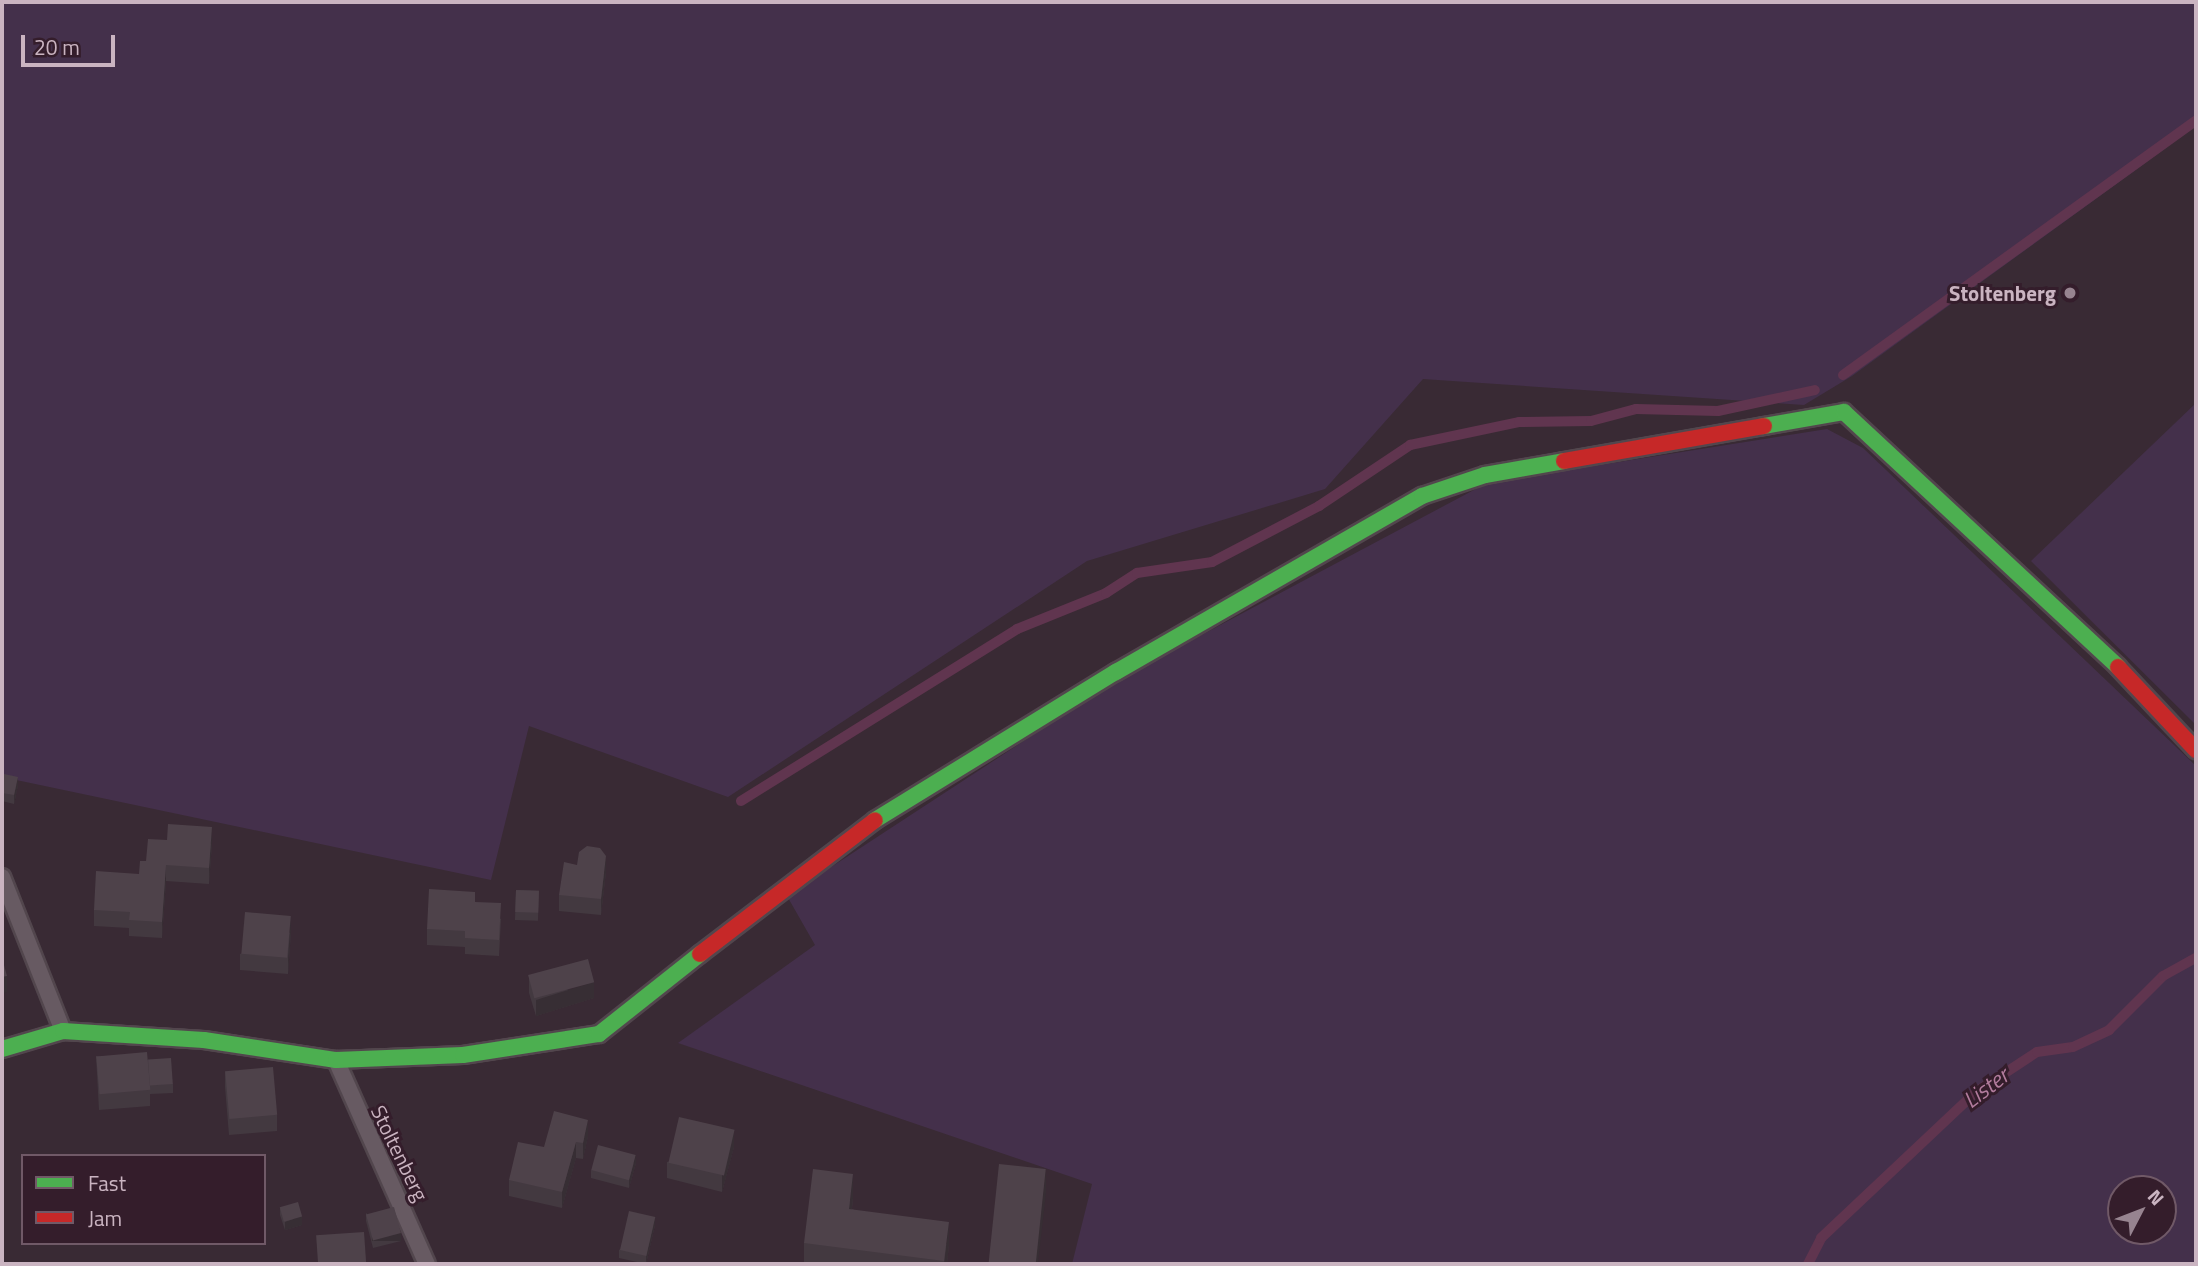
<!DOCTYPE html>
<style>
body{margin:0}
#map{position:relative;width:2198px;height:1266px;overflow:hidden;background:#392a34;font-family:"Titillium Web",sans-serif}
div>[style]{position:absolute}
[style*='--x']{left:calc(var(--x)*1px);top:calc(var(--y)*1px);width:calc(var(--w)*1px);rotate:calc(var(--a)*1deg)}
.green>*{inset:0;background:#44304b}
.stream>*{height:10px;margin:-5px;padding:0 5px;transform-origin:5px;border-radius:5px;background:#60354f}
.roads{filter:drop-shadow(2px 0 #52464d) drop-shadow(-2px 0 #52464d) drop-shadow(0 2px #52464d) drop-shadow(0 -2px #52464d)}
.lane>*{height:16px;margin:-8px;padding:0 8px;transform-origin:8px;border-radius:8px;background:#675a62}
.fast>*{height:16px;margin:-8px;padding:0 8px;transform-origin:8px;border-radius:8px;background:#4caf50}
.jam>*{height:16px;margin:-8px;padding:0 8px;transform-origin:8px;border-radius:8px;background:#c62828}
.wall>*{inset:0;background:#433940;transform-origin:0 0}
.shaded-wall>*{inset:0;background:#372e34;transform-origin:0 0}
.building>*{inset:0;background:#4e424a;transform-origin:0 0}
.dots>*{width:19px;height:19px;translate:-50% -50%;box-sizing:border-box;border:4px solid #341d2b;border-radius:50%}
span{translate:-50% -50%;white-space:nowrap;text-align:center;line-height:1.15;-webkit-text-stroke:6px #341d2b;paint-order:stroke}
.poi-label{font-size:21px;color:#cab4c1;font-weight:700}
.right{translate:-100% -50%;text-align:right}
.street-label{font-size:21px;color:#cab4c1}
.water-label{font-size:23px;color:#b27c9d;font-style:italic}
.frame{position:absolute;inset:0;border:4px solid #cab4c1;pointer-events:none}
.legend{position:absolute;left:21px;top:1154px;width:245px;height:91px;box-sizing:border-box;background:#341d2b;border:2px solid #705967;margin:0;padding:9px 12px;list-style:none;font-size:21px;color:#cab4c1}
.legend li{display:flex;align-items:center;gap:14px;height:35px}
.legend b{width:35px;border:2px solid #705967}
.north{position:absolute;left:2107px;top:1175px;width:70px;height:70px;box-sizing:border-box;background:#341d2b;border:2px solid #705967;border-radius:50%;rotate:48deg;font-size:19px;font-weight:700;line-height:28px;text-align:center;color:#cab4c1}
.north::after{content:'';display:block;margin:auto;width:24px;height:32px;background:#978490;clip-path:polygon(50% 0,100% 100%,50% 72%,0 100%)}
.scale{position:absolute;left:21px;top:35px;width:94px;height:32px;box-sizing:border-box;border:4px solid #cab4c1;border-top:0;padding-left:9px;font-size:21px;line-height:24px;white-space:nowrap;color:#cab4c1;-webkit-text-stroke:5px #341d2b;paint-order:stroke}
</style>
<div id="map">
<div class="green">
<i style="clip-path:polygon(2px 2px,2196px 2px,2196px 126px,1852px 376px,1804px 405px,1423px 379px,1325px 489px,1087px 561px,728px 797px,529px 726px,491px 880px,2px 777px)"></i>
<i style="clip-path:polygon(2196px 403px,2196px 725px,2031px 561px)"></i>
<i style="clip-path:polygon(evenodd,1827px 429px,1863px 448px,2196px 766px,2196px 1264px,1072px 1264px,1092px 1184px,678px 1043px,815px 945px,787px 896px,1117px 680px,1487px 483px,1827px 429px,2121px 1189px,2163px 1189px,2163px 1231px,2121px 1231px,2121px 1189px)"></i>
</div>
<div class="stream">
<i style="--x:1843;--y:375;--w:435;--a:-35.8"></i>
<i style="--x:741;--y:801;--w:325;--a:-31.9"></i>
<i style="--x:1017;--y:629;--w:96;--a:-22"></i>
<i style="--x:1106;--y:593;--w:37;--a:-33"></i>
<i style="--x:1137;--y:573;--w:76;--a:-8.3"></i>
<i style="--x:1212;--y:562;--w:121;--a:-27.6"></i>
<i style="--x:1319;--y:506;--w:110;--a:-33.8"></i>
<i style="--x:1410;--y:445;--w:111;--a:-11.9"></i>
<i style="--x:1519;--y:422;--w:72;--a:-0.8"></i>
<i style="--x:1591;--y:421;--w:47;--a:-14.9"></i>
<i style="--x:1636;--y:409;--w:82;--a:1.4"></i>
<i style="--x:1718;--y:411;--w:99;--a:-12.2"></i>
<i style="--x:1808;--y:1264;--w:29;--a:-63"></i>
<i style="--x:1821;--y:1238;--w:213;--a:-43.3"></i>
<i style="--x:1976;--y:1092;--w:73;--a:-33.3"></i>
<i style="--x:2037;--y:1052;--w:36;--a:-8"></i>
<i style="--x:2073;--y:1047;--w:40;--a:-25"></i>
<i style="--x:2109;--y:1030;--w:76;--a:-45"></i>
<i style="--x:2163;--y:976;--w:38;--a:-29"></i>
</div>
<div class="roads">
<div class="lane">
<i style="--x:2;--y:877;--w:166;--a:68.4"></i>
<i style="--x:336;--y:1060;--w:223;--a:66"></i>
</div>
<div class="fast">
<i style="--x:1764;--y:426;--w:81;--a:-9.9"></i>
<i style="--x:1844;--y:412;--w:374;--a:42.9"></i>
<i style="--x:875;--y:820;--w:283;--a:-31.6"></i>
<i style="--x:1116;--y:672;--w:353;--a:-29.9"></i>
<i style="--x:1422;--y:496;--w:66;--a:-18.4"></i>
<i style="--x:1485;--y:475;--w:80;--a:-10"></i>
<i style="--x:2;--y:1049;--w:64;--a:-16.4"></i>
<i style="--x:63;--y:1031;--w:141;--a:3.7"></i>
<i style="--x:204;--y:1040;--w:134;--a:8.6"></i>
<i style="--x:336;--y:1060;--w:127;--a:-2.3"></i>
<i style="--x:463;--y:1055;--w:138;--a:-8.8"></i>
<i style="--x:599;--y:1034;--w:129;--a:-38.4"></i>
</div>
<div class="jam">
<i style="--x:1564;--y:461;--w:203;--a:-9.9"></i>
<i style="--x:2118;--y:667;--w:114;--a:46.8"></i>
<i style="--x:700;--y:954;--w:220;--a:-37.4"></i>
</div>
</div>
<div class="wall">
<i style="clip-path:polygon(2px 784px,18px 785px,14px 804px,2px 801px)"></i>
<i style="clip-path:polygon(212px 843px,209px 884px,166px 881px,162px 938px,129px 936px,129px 928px,94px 926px,94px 910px,139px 874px)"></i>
<i style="clip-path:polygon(606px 872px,601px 915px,559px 911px,559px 895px)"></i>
<i style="left:516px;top:890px;width:23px;height:30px;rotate:2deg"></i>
<i style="clip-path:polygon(475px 902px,501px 919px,499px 956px,465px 954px,465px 947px,427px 945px,427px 929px)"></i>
<i style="clip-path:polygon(291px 932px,288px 974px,240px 970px,240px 954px)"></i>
<i style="clip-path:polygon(529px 977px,594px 998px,536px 1016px,529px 993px)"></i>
<i style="clip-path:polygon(96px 1056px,148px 1060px,173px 1084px,173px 1093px,150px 1094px,150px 1106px,99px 1110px)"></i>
<i style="clip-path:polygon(225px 1071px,277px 1115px,277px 1131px,229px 1135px,225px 1087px)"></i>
<i style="clip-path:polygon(588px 1136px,583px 1159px,576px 1158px,562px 1208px,509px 1196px,509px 1180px,544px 1147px)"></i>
<i style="clip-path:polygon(734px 1147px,722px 1192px,667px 1178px,667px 1162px)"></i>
<i style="clip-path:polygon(636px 1163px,629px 1188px,591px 1178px,591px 1170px)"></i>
<i style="clip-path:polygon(853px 1198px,852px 1209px,949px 1245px,947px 1264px,804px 1264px,804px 1243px)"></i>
<i style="clip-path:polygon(280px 1207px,302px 1225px,285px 1230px,280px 1215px)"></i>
<i style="clip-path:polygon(366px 1213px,401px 1241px,373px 1248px,366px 1221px)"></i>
<i style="clip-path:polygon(655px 1225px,646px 1264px,619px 1258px,619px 1250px)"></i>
</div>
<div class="shaded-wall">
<i style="clip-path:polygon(18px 777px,18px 785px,14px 804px,14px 795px)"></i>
<i style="clip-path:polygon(212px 827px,212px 843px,209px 884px,209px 868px)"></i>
<i style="clip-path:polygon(606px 856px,606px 872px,601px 915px,601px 899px)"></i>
<i style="clip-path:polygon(166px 865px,166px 881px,162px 938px,162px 922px)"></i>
<i style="clip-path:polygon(291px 916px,291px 932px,288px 974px,288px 958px)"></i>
<i style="clip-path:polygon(7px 976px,7px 992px,2px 994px,2px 977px)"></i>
<i style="clip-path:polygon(594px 982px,594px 998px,536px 1016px,536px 1000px)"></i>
<i style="clip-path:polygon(588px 1120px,588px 1136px,583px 1159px,583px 1143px)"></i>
<i style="clip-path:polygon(734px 1130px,734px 1147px,722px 1192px,722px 1176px)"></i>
<i style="clip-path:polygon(576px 1142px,576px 1158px,562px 1208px,562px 1192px)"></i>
<i style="clip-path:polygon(636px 1155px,636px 1163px,629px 1188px,629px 1180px)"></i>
<i style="clip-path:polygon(1046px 1169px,1046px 1193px,1038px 1264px,1035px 1264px)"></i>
<i style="clip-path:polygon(853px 1174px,853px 1198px,849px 1233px,849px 1209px)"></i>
<i style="clip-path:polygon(302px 1216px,302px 1225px,285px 1230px,285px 1222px)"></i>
<i style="clip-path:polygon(655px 1217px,655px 1225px,646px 1264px,646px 1256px)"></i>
<i style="clip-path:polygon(949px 1222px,949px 1245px,947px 1264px,944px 1264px)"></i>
<i style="left:401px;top:1233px;width:8px;height:29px;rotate:90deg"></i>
</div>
<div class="building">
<i style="clip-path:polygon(4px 774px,18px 777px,14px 795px,2px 793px,2px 784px)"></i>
<i style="clip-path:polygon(168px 824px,212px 827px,209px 868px,166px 865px,162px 922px,129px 920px,130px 912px,94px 910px,96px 871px,139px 874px,140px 861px,146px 861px,148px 839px,167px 840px)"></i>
<i style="clip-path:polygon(587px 846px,600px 848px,606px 856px,601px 899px,559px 895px,564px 862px,577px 865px,579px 852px)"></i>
<i style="clip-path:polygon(429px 889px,475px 892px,475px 902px,501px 903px,499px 940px,465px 938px,465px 931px,427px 929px)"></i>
<i style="left:516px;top:890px;width:23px;height:22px;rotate:2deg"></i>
<i style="left:245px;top:912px;width:46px;height:42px;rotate:5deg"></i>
<i style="clip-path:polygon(2px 958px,7px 976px,2px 977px)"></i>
<i style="left:588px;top:959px;width:24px;height:62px;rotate:75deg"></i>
<i style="left:147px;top:1052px;width:38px;height:51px;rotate:85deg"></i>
<i style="left:171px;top:1058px;width:26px;height:23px;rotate:86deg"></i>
<i style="left:273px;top:1067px;width:48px;height:48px;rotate:85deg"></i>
<i style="clip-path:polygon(554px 1111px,588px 1120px,583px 1143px,576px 1142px,562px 1192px,509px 1180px,518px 1142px,544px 1147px)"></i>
<i style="left:679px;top:1117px;width:57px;height:47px;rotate:13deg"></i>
<i style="left:598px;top:1145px;width:39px;height:26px;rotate:15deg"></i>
<i style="left:999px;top:1164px;width:47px;height:101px;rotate:6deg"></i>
<i style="clip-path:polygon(813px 1169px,853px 1174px,849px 1209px,949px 1222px,944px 1261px,804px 1243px)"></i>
<i style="left:298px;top:1202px;width:15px;height:19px;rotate:74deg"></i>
<i style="left:394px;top:1207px;width:27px;height:29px;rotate:75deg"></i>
<i style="left:629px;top:1211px;width:27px;height:40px;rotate:13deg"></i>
<i style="left:364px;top:1232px;width:32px;height:48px;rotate:86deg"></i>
</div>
<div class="dots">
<i style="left:2070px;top:293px;background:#978490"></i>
</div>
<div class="poi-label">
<span class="right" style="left:2056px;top:293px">Stoltenberg</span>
</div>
<div class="street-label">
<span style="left:400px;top:1153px;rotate:64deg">Stoltenberg</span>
</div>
<div class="water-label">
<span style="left:1986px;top:1088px;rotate:-37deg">Lister</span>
</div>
<div class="frame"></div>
<ul class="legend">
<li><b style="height:9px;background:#4caf50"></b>Fast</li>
<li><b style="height:9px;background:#c62828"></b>Jam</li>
</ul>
<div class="north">N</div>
<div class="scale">20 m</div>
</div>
